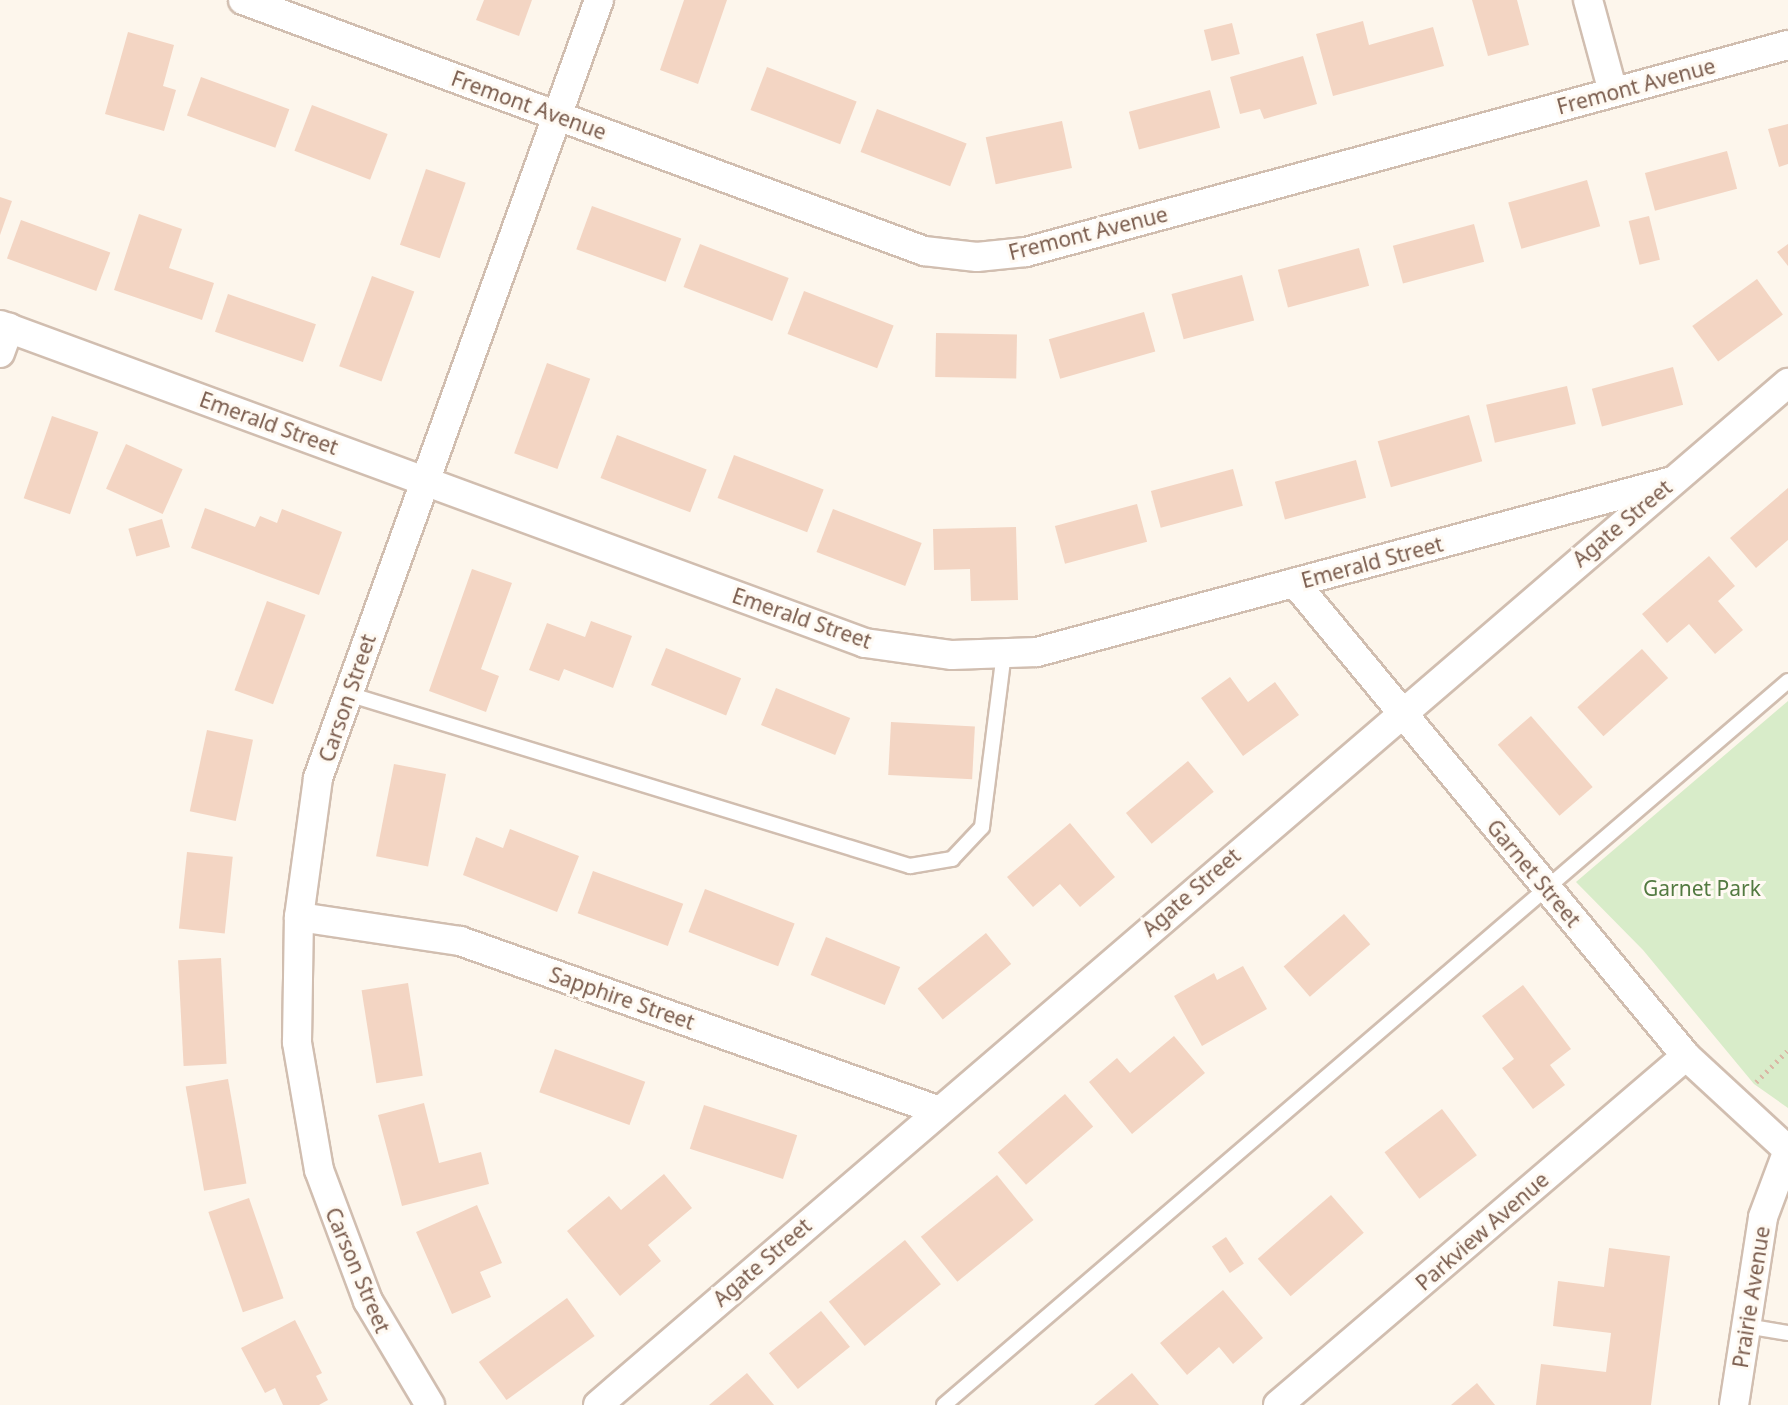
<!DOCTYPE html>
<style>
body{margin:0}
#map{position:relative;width:1788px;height:1405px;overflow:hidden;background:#fdf6ec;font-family:"Noto Sans",sans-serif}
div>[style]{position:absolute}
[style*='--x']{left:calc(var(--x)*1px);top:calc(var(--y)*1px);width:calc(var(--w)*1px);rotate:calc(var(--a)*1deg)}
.green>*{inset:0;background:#d8ecc9}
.building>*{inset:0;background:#f3d5c3;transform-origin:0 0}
.path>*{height:4.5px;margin-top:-2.25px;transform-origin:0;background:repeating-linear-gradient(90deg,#d9b8a5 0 2px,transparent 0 7px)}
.roads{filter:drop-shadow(2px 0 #d1beb0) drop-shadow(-2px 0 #d1beb0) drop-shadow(0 2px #d1beb0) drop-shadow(0 -2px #d1beb0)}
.service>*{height:14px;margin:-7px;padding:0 7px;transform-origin:7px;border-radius:7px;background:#fff}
.minor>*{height:28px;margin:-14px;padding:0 14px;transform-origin:14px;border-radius:14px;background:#fff}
span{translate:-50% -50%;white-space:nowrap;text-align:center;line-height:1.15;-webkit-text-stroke:6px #fffaf3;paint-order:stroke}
.street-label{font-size:21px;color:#7a5c4d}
.park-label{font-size:21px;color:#537a41}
</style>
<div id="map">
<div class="green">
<i style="clip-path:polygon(1788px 701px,1788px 1108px,1754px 1084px,1643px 950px,1576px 882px)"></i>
</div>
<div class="building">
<i style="clip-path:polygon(484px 0,532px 0,519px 36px,476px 20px)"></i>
<i style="clip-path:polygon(684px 0,727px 0,698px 84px,660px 70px)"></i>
<i style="clip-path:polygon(1472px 0,1517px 0,1529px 45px,1488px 56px)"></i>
<i style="clip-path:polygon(1363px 21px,1369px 45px,1433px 27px,1444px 66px,1333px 96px,1316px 34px)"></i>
<i style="left:1232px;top:23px;width:32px;height:29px;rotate:76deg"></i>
<i style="clip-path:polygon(128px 32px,174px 45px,163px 86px,176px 90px,164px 131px,105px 114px)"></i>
<i style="clip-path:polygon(1303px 56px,1317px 104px,1264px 119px,1260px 109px,1240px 114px,1230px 77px)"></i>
<i style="left:767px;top:67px;width:96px;height:46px;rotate:21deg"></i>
<i style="left:201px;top:77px;width:94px;height:41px;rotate:20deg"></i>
<i style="left:1210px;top:90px;width:39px;height:84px;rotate:75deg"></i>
<i style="left:312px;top:105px;width:81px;height:49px;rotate:21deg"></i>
<i style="left:877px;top:109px;width:96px;height:46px;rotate:21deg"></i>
<i style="left:1062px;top:121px;width:48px;height:78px;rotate:78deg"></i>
<i style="clip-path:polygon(1788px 124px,1788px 164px,1779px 167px,1768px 129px)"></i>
<i style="left:1727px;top:151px;width:39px;height:85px;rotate:75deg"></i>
<i style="left:426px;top:169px;width:42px;height:80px;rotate:19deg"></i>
<i style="left:1587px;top:180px;width:48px;height:82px;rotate:74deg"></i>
<i style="clip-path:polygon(0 197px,12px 201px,0 235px)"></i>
<i style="left:592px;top:206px;width:95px;height:46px;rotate:20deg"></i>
<i style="clip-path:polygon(139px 214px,182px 229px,169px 268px,214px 283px,202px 320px,114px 290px)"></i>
<i style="left:1649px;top:216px;width:45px;height:21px;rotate:76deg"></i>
<i style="left:21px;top:220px;width:95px;height:41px;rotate:20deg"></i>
<i style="left:1474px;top:224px;width:39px;height:84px;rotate:75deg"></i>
<i style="left:700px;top:244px;width:95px;height:46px;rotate:21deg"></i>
<i style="clip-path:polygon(1788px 244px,1788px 266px,1777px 252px)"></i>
<i style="left:1359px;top:248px;width:39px;height:84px;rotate:75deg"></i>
<i style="left:1242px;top:275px;width:47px;height:73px;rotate:75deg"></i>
<i style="left:372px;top:276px;width:45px;height:96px;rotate:20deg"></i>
<i style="left:1757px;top:279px;width:44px;height:80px;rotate:54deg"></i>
<i style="left:804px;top:291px;width:96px;height:46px;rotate:21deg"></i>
<i style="left:228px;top:294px;width:93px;height:40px;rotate:19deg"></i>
<i style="left:1144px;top:312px;width:41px;height:99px;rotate:74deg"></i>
<i style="left:936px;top:333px;width:81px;height:44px;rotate:1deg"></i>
<i style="left:547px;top:363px;width:46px;height:96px;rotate:20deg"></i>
<i style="left:1673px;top:367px;width:39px;height:84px;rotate:75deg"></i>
<i style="left:1567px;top:386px;width:39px;height:83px;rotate:77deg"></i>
<i style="left:1469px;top:415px;width:48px;height:95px;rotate:74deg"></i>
<i style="left:52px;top:416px;width:49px;height:87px;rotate:19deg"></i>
<i style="left:617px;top:435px;width:96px;height:46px;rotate:21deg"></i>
<i style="left:126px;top:444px;width:62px;height:49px;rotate:24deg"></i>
<i style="left:734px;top:455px;width:96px;height:46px;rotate:21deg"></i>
<i style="left:1356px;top:460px;width:39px;height:84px;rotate:75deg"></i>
<i style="left:1233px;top:469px;width:38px;height:85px;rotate:75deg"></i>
<i style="clip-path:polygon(1788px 488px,1788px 540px,1756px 568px,1730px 538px)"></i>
<i style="left:1137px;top:504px;width:39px;height:85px;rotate:75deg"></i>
<i style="clip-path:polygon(205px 508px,255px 527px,260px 516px,277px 523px,282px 509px,342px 532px,319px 595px,191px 548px)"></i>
<i style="left:833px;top:509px;width:95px;height:46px;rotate:21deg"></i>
<i style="left:162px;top:519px;width:29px;height:35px;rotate:74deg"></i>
<i style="clip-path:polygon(1016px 527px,1018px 600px,971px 601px,970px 569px,934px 570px,933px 529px)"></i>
<i style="clip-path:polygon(1709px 556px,1735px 586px,1718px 601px,1743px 630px,1715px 654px,1689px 624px,1667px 643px,1642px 614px)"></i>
<i style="clip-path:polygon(472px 569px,512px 583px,481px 669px,499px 676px,486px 712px,429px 691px)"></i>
<i style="left:267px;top:601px;width:41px;height:95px;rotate:20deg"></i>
<i style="clip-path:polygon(591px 621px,632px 636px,613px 688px,564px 669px,559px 681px,529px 670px,547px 623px,585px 637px)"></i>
<i style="left:666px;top:648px;width:81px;height:40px;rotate:22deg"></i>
<i style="left:1642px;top:649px;width:39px;height:87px;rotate:48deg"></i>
<i style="clip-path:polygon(1230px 677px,1248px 702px,1275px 682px,1299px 715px,1243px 756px,1201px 698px)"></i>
<i style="left:776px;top:688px;width:80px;height:40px;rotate:22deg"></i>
<i style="left:1531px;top:716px;width:94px;height:44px;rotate:49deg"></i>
<i style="left:891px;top:722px;width:84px;height:53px;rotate:3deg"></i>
<i style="left:207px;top:730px;width:47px;height:83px;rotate:12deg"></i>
<i style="left:1188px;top:761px;width:40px;height:81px;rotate:50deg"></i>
<i style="left:394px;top:764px;width:53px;height:94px;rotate:11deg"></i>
<i style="clip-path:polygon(1070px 823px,1115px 877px,1080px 907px,1060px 884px,1033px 907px,1007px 877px)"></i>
<i style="clip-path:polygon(510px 829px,579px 856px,557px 912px,463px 875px,476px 837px,503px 848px)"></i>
<i style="left:187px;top:852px;width:46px;height:77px;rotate:6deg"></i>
<i style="left:593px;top:871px;width:96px;height:45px;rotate:20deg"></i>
<i style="left:705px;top:889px;width:96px;height:46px;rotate:21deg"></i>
<i style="left:1344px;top:914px;width:40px;height:80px;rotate:49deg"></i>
<i style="left:986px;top:933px;width:40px;height:88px;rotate:51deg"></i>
<i style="left:826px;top:937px;width:80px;height:41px;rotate:22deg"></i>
<i style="left:221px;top:958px;width:106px;height:43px;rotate:87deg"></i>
<i style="clip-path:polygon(1243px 966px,1267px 1009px,1202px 1046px,1174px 996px,1214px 973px,1217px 980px)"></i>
<i style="left:408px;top:983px;width:94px;height:47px;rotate:81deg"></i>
<i style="clip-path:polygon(1523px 985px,1571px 1049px,1550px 1065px,1565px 1085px,1533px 1109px,1502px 1068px,1514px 1059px,1482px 1016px)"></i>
<i style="clip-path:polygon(1174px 1036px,1205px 1073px,1132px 1134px,1089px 1082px,1117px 1058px,1130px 1073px)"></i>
<i style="left:555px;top:1049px;width:96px;height:46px;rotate:20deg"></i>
<i style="left:228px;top:1079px;width:106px;height:43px;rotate:80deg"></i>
<i style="left:1065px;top:1094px;width:43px;height:89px;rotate:49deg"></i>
<i style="clip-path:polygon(424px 1103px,439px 1163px,481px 1152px,489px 1184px,402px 1206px,378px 1115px)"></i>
<i style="left:704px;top:1105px;width:98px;height:46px;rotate:18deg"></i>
<i style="left:1442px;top:1109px;width:58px;height:72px;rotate:53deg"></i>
<i style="clip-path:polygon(664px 1174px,692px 1208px,648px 1245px,661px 1261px,620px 1296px,567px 1231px,609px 1196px,621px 1210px)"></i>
<i style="left:997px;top:1175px;width:58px;height:98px;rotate:51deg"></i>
<i style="left:1331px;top:1195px;width:50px;height:97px;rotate:49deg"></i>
<i style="left:249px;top:1198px;width:106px;height:43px;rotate:71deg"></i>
<i style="clip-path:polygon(477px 1205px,502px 1263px,480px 1272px,491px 1297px,452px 1314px,416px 1232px)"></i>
<i style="left:1226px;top:1237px;width:32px;height:17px;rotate:56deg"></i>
<i style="left:905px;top:1240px;width:57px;height:98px;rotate:51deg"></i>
<i style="clip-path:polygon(1609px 1248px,1670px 1256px,1651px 1405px,1536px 1405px,1541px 1364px,1606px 1372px,1611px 1333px,1553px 1326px,1558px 1281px,1604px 1287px)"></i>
<i style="clip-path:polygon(1223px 1290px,1263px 1338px,1233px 1364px,1219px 1347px,1187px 1375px,1160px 1343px)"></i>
<i style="left:567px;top:1298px;width:47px;height:109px;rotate:54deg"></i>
<i style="left:821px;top:1311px;width:46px;height:67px;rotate:51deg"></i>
<i style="clip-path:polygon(295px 1320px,322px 1373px,316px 1376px,328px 1400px,319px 1405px,283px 1405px,275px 1388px,265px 1393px,241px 1348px)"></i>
<i style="clip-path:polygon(747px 1373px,774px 1405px,709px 1405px)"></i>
<i style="clip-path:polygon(1132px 1373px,1159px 1405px,1094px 1405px)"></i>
<i style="clip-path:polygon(1477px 1383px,1495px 1405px,1451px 1405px)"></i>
</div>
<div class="path">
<i style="--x:1756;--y:1082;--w:45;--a:-45"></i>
</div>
<div class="roads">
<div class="service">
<i style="--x:348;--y:694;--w:588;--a:17.02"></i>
<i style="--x:910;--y:866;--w:43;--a:-9.5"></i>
<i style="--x:952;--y:859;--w:44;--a:-46.8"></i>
<i style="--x:982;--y:827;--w:175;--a:-82.8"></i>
<i style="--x:1746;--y:1326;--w:43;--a:9.5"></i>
<i style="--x:944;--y:1405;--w:1112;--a:-40.62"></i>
</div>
<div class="minor">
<i style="--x:243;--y:0;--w:726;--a:20.23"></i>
<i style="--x:924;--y:251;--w:53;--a:6.5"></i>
<i style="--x:977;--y:257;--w:49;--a:-5.8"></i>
<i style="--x:1026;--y:252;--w:790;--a:-15.2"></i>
<i style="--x:1588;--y:0;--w:95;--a:74.8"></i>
<i style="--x:0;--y:325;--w:922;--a:20.18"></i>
<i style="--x:865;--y:643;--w:88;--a:7.9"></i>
<i style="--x:952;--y:655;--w:85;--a:-2"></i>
<i style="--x:1037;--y:652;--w:654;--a:-15.06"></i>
<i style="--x:0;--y:353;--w:27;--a:-70"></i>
<i style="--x:1295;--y:583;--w:614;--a:50.42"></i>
<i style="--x:1686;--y:1056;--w:139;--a:42.7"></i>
<i style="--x:299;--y:917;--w:163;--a:8.5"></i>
<i style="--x:460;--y:941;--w:506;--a:19.51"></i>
<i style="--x:430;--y:1405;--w:121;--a:-120.8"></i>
<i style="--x:368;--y:1301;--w:140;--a:-110.5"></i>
<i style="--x:319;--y:1170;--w:130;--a:-99.8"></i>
<i style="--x:297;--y:1042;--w:125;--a:-89.1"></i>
<i style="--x:299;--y:917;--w:140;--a:-82.2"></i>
<i style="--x:318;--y:778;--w:827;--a:-70.14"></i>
<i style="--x:598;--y:1405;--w:1569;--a:-40.66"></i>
<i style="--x:1278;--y:1405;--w:537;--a:-40.54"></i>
<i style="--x:1734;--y:1405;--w:190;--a:-81.2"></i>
<i style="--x:1763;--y:1217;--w:72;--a:-69.5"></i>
</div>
</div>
<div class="street-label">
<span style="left:1636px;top:86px;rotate:-15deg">Fremont Avenue</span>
<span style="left:529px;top:105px;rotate:20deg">Fremont Avenue</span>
<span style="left:1088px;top:233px;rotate:-14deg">Fremont Avenue</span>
<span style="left:269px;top:423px;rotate:20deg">Emerald Street</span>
<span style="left:1622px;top:523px;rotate:-40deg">Agate Street</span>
<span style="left:1372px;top:562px;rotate:-15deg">Emerald Street</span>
<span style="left:802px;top:618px;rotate:19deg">Emerald Street</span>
<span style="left:347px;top:698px;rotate:-71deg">Carson Street</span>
<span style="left:1534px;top:873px;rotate:50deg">Garnet Street</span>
<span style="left:1191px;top:892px;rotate:-41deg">Agate Street</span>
<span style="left:622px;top:998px;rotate:19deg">Sapphire Street</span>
<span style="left:1482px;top:1231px;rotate:-41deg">Parkview Avenue</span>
<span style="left:762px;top:1262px;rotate:-41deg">Agate Street</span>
<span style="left:358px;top:1270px;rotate:67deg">Carson Street</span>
<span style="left:1751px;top:1297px;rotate:-81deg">Prairie Avenue</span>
</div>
<div class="park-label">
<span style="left:1702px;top:888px">Garnet Park</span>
</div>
</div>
